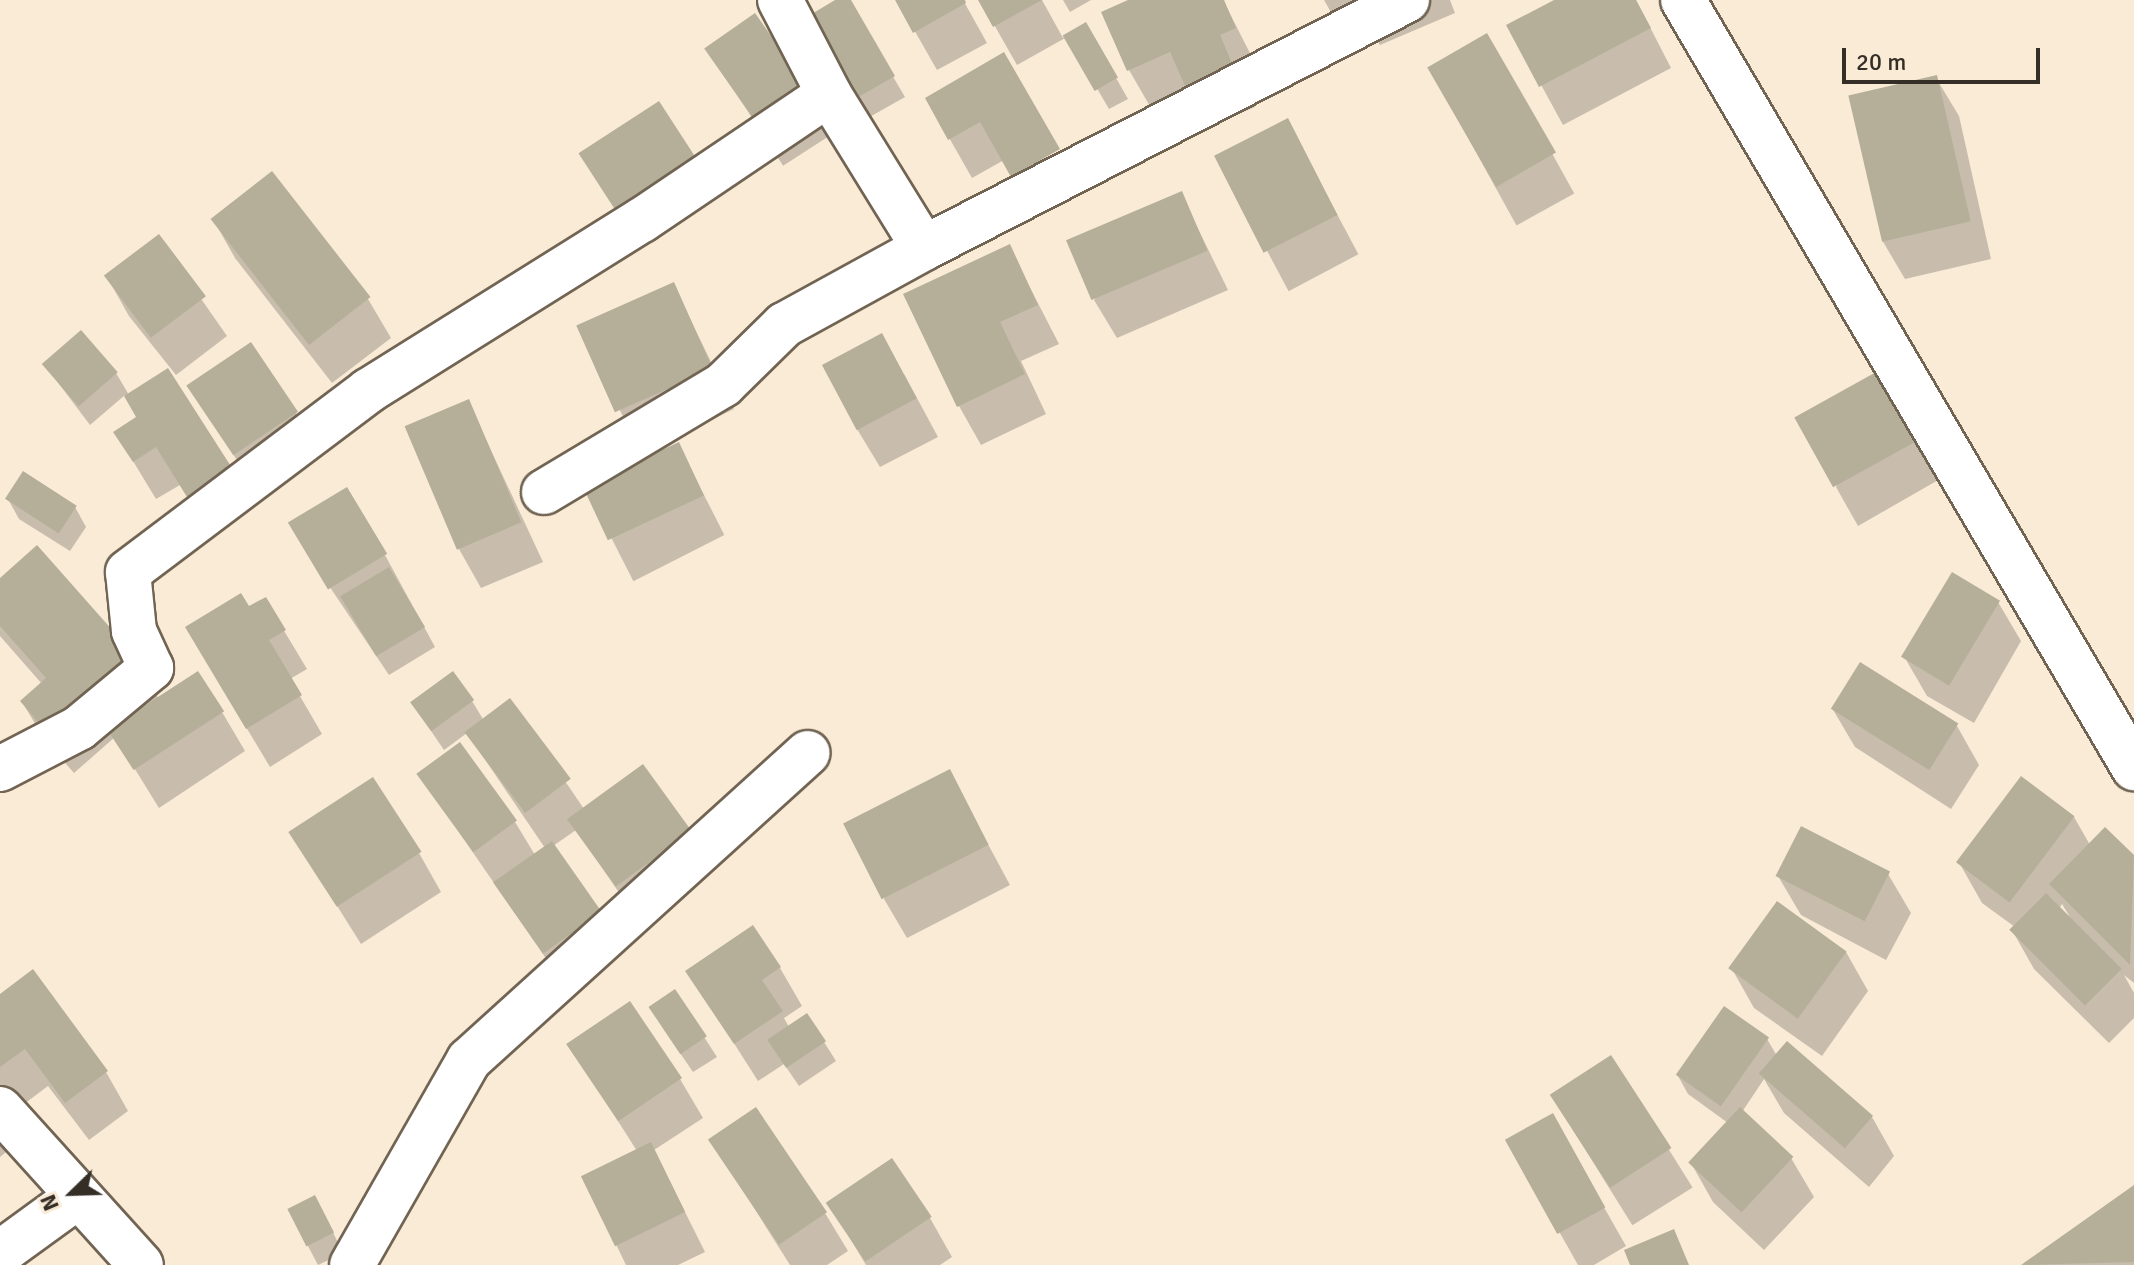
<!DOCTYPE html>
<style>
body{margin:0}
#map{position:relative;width:2134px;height:1265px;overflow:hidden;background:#faebd7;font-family:Signika,sans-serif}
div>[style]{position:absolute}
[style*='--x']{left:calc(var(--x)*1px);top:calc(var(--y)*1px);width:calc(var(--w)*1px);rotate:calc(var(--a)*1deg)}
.shadow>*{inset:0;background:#0003;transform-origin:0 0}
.building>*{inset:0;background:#b5af99;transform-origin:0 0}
.roads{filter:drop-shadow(2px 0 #716453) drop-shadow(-2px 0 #716453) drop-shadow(0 2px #716453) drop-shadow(0 -2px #716453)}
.street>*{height:44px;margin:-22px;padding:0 22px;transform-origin:22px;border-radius:22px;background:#fff}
span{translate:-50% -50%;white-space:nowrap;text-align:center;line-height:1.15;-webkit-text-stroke:7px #faebd7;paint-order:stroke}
.north{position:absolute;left:32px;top:1153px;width:80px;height:80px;-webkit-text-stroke:6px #faebd7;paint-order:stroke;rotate:247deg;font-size:22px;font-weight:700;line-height:32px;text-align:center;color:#342e27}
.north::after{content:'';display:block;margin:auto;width:28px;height:36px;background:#342e27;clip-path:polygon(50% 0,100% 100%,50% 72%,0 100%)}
.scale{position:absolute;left:1842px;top:48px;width:198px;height:36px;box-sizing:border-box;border:4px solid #342e27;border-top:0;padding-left:10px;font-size:24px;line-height:28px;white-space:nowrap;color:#342e27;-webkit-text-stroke:6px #faebd7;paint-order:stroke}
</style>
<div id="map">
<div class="shadow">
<i style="clip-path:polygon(839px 0,848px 0,905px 97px,866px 119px,808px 19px)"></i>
<i style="clip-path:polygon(897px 0,963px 0,987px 43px,937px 70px)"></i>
<i style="clip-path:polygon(980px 0,1042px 0,1063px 38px,1086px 25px,1128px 99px,1109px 109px,1067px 37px,1017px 65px)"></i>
<i style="clip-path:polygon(1063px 0,1091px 0,1070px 12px)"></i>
<i style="clip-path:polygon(1132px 0,1223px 0,1257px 67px,1241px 74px,1255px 107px,1210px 126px,1190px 92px,1151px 108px,1129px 70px)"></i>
<i style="clip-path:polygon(1324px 0,1450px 0,1455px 13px,1380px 45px,1368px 25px,1344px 35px)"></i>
<i style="clip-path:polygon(1558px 0,1636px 0,1671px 68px,1563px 125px,1509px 26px)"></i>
<i style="left:755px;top:16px;width:141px;height:58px;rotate:57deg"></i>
<i style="left:1487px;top:36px;width:180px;height:66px;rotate:61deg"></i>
<i style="clip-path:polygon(1003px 54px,1004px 160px,972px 178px,927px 99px)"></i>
<i style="clip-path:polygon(1936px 78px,1959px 116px,1991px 259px,1905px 279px,1882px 240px)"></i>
<i style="left:659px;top:104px;width:110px;height:92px;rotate:58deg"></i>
<i style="left:1287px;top:120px;width:152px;height:79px;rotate:62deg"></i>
<i style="clip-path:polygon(1060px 152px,1081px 188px,1014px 178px)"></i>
<i style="clip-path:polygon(1181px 194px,1228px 290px,1117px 338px,1094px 300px)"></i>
<i style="clip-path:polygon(213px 219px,368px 299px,391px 338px,332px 383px,235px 258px)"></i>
<i style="clip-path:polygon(158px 237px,227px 336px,176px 375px,129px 316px,107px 277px)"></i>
<i style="clip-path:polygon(1009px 247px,1059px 344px,1021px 361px,1046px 414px,981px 445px,959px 406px)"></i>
<i style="left:673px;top:284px;width:139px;height:103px;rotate:64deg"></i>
<i style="clip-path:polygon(44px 364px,116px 373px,129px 395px,230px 470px,252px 508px,211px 535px,180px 485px,156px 499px,116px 433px,139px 418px,125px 395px,90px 425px)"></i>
<i style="clip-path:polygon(1886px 368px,1947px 475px,1858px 526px,1836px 487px)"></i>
<i style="clip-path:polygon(904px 374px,938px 437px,880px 467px,857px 429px)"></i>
<i style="clip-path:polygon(190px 387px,296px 413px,319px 452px,258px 493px)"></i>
<i style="clip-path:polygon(468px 401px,543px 562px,481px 588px,459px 549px)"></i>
<i style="left:678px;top:444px;width:102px;height:102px;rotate:63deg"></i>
<i style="clip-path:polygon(8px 499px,75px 507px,86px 527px,70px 551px,19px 519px)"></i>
<i style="clip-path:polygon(385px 555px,435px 647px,389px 675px,313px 562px)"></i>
<i style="clip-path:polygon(0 581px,136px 660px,159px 699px,222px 712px,245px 751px,159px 808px,115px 737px,74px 773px,45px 740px,22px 702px,42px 684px,0 636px)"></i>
<i style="clip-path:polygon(265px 599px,307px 669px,290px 679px,322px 734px,270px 767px,210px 667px,248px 609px)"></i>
<i style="clip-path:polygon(1998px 602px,2021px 641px,1974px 723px,1927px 696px,1905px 658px)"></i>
<i style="clip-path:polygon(510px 700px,584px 809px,690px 832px,712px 871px,640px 923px,576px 830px,553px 846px,623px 952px,569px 992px,419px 774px,515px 822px,535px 855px,545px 848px,467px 733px,444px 750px,412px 703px,472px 701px,483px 719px)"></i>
<i style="clip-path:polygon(1832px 708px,1957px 726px,1979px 765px,1951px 809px,1855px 747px)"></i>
<i style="clip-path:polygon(949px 772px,1010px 885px,907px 938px,884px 899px)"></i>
<i style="clip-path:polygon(evenodd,2074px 817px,2090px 845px,2105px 830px,2134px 858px,2134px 983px,2124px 975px,2134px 993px,2134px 1018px,2109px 1043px,2034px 969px,2012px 930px,2015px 927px,1982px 903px,1960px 864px,2074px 817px,2062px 904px,2070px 917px,2059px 909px,2062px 904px)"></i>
<i style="clip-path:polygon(292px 834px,419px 853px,441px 892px,361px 944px)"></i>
<i style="clip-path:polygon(1888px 874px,1911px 913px,1886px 960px,1801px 915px,1778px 876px)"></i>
<i style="clip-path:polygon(1846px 952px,1868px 991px,1822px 1056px,1754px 1008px,1732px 969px)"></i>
<i style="clip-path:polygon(780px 968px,802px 1006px,784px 1018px,789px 1027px,824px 1042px,836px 1061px,799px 1086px,784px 1064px,758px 1081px,688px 971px)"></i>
<i style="clip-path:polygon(675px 992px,717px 1057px,693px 1072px,663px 1028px)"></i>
<i style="clip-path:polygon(0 999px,106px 1072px,128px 1111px,89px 1140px,48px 1086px,16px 1110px,0 1088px)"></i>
<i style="clip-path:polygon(1767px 1039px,1777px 1056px,1872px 1117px,1894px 1156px,1869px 1187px,1784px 1113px,1764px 1079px,1742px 1112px,1791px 1158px,1814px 1197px,1764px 1250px,1713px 1202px,1691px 1163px,1728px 1123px,1688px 1094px,1677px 1074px)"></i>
<i style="clip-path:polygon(569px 1044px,680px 1079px,703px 1118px,654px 1150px,705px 1252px,678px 1265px,626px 1265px,583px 1176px,637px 1151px)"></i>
<i style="left:1611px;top:1057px;width:154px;height:71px;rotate:58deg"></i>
<i style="clip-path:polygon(1552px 1116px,1626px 1246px,1594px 1265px,1578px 1265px,1508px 1141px)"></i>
<i style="clip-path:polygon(711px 1140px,825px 1213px,848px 1251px,827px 1265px,790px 1265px)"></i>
<i style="clip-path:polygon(0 1141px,6px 1152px,0 1157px)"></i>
<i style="clip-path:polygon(2134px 1188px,2134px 1265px,2025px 1265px)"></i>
<i style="clip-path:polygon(828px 1202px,930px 1218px,952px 1257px,940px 1265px,866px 1265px)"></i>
<i style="clip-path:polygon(289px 1210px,326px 1218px,343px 1253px,318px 1265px)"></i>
</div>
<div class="building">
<i style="clip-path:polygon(835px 0,851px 0,895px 76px,853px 100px,805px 18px)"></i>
<i style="clip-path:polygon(895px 0,965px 0,966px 3px,913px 33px)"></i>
<i style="clip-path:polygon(978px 0,1042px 0,993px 27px)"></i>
<i style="clip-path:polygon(1128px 0,1224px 0,1236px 28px,1220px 35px,1234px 68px,1186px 88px,1170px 52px,1127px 71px,1101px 12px)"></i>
<i style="clip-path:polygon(1554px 0,1636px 0,1651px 28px,1539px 87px,1506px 25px)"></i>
<i style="left:755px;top:13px;width:98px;height:62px;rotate:55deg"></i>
<i style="left:1086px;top:22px;width:64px;height:27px;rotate:60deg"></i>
<i style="left:1487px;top:33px;width:138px;height:69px;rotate:60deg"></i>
<i style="clip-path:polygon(1004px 52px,1060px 149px,1011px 177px,980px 122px,948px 140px,925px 98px)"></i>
<i style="left:1937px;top:75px;width:150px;height:91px;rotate:77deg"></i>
<i style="left:659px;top:101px;width:67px;height:96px;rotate:57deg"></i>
<i style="left:1288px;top:118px;width:109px;height:83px;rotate:63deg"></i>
<i style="left:272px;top:171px;width:160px;height:78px;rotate:52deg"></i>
<i style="left:1182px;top:191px;width:65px;height:126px;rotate:67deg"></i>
<i style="left:159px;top:234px;width:78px;height:69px;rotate:53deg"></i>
<i style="clip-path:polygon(1010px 244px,1038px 305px,1000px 322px,1025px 374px,957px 407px,903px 294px)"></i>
<i style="left:674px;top:282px;width:95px;height:107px;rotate:66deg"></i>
<i style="left:81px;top:330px;width:56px;height:52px;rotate:49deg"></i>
<i style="left:882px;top:333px;width:74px;height:68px;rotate:62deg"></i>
<i style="left:251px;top:342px;width:84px;height:78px;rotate:56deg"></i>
<i style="left:1887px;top:366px;width:80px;height:106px;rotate:61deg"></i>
<i style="clip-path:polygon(168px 368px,232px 468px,187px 497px,156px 447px,133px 462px,113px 432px,136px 417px,124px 396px)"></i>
<i style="left:469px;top:399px;width:134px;height:70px;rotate:67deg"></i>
<i style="left:679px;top:442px;width:59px;height:106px;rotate:65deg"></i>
<i style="left:23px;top:471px;width:64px;height:33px;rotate:33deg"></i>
<i style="left:347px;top:487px;width:78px;height:69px;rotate:59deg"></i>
<i style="clip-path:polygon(37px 545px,137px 658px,50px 736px,20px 701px,46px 678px,0 626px,0 578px)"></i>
<i style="left:389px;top:567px;width:70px;height:57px;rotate:59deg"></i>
<i style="left:1952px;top:572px;width:56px;height:99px;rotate:31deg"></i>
<i style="clip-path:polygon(241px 593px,249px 606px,266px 597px,286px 630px,269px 640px,302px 695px,246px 729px,185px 627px)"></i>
<i style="left:1860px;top:662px;width:116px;height:55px;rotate:32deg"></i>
<i style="left:198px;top:671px;width:48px;height:108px;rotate:57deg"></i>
<i style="left:453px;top:671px;width:36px;height:53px;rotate:54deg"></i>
<i style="left:510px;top:698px;width:101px;height:57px;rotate:53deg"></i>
<i style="left:460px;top:742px;width:97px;height:54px;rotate:54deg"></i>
<i style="left:643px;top:764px;width:83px;height:94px;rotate:54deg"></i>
<i style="left:950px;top:769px;width:85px;height:120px;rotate:63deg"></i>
<i style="left:2021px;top:776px;width:67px;height:108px;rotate:37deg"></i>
<i style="left:373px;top:777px;width:89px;height:101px;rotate:57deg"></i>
<i style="left:1801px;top:826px;width:100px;height:56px;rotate:27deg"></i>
<i style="clip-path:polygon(2105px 827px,2134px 855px,2130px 965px,2049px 884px)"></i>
<i style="left:552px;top:841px;width:87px;height:72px;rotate:55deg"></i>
<i style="left:2046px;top:893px;width:107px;height:52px;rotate:45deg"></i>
<i style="left:1777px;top:901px;width:86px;height:83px;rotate:36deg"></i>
<i style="clip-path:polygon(753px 925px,781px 967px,762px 980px,783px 1011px,734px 1044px,685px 971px)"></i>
<i style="clip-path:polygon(33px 969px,108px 1071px,65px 1103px,25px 1049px,0 1067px,0 994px)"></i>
<i style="left:675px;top:989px;width:57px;height:32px;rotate:56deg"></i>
<i style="left:630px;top:1001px;width:93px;height:77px;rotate:56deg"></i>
<i style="left:1724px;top:1006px;width:55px;height:84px;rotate:35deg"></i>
<i style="left:807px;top:1013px;width:34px;height:48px;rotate:56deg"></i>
<i style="left:1787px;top:1041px;width:114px;height:43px;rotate:41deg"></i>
<i style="left:1611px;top:1055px;width:111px;height:73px;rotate:57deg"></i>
<i style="left:756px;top:1107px;width:127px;height:58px;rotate:56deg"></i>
<i style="left:1740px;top:1107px;width:73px;height:76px;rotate:43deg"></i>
<i style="left:1553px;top:1113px;width:108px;height:55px;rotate:61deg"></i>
<i style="left:651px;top:1142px;width:78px;height:78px;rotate:64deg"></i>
<i style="left:892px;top:1158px;width:71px;height:80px;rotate:56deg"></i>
<i style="clip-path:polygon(2134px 1185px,2134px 1262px,2021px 1265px)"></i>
<i style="left:315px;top:1195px;width:42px;height:31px;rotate:63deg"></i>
<i style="clip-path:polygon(1674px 1229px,1689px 1265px,1630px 1265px,1624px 1250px)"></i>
</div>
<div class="roads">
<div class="street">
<i style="--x:1683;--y:0;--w:891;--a:59.58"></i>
<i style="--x:924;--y:248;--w:543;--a:-27.18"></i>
<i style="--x:544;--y:492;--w:209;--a:-30.9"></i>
<i style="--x:723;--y:385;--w:86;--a:-44.5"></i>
<i style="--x:784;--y:325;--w:160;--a:-28.8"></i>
<i style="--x:924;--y:248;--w:181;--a:-121.7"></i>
<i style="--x:829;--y:94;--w:106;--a:-117.5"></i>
<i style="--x:0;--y:769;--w:89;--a:-27.4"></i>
<i style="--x:79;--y:728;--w:94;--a:-39.8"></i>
<i style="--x:151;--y:668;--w:41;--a:-114.7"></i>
<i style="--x:134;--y:631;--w:59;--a:-95.8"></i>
<i style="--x:128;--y:572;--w:301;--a:-37"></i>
<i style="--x:368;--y:391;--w:323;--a:-32"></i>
<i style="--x:642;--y:220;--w:225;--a:-34"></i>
<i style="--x:0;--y:1109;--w:210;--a:47.9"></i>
<i style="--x:0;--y:1253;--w:95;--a:-36"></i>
<i style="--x:352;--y:1265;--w:236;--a:-60.3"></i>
<i style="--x:469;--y:1060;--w:457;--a:-42.2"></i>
</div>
</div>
<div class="north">N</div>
<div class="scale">20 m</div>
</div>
